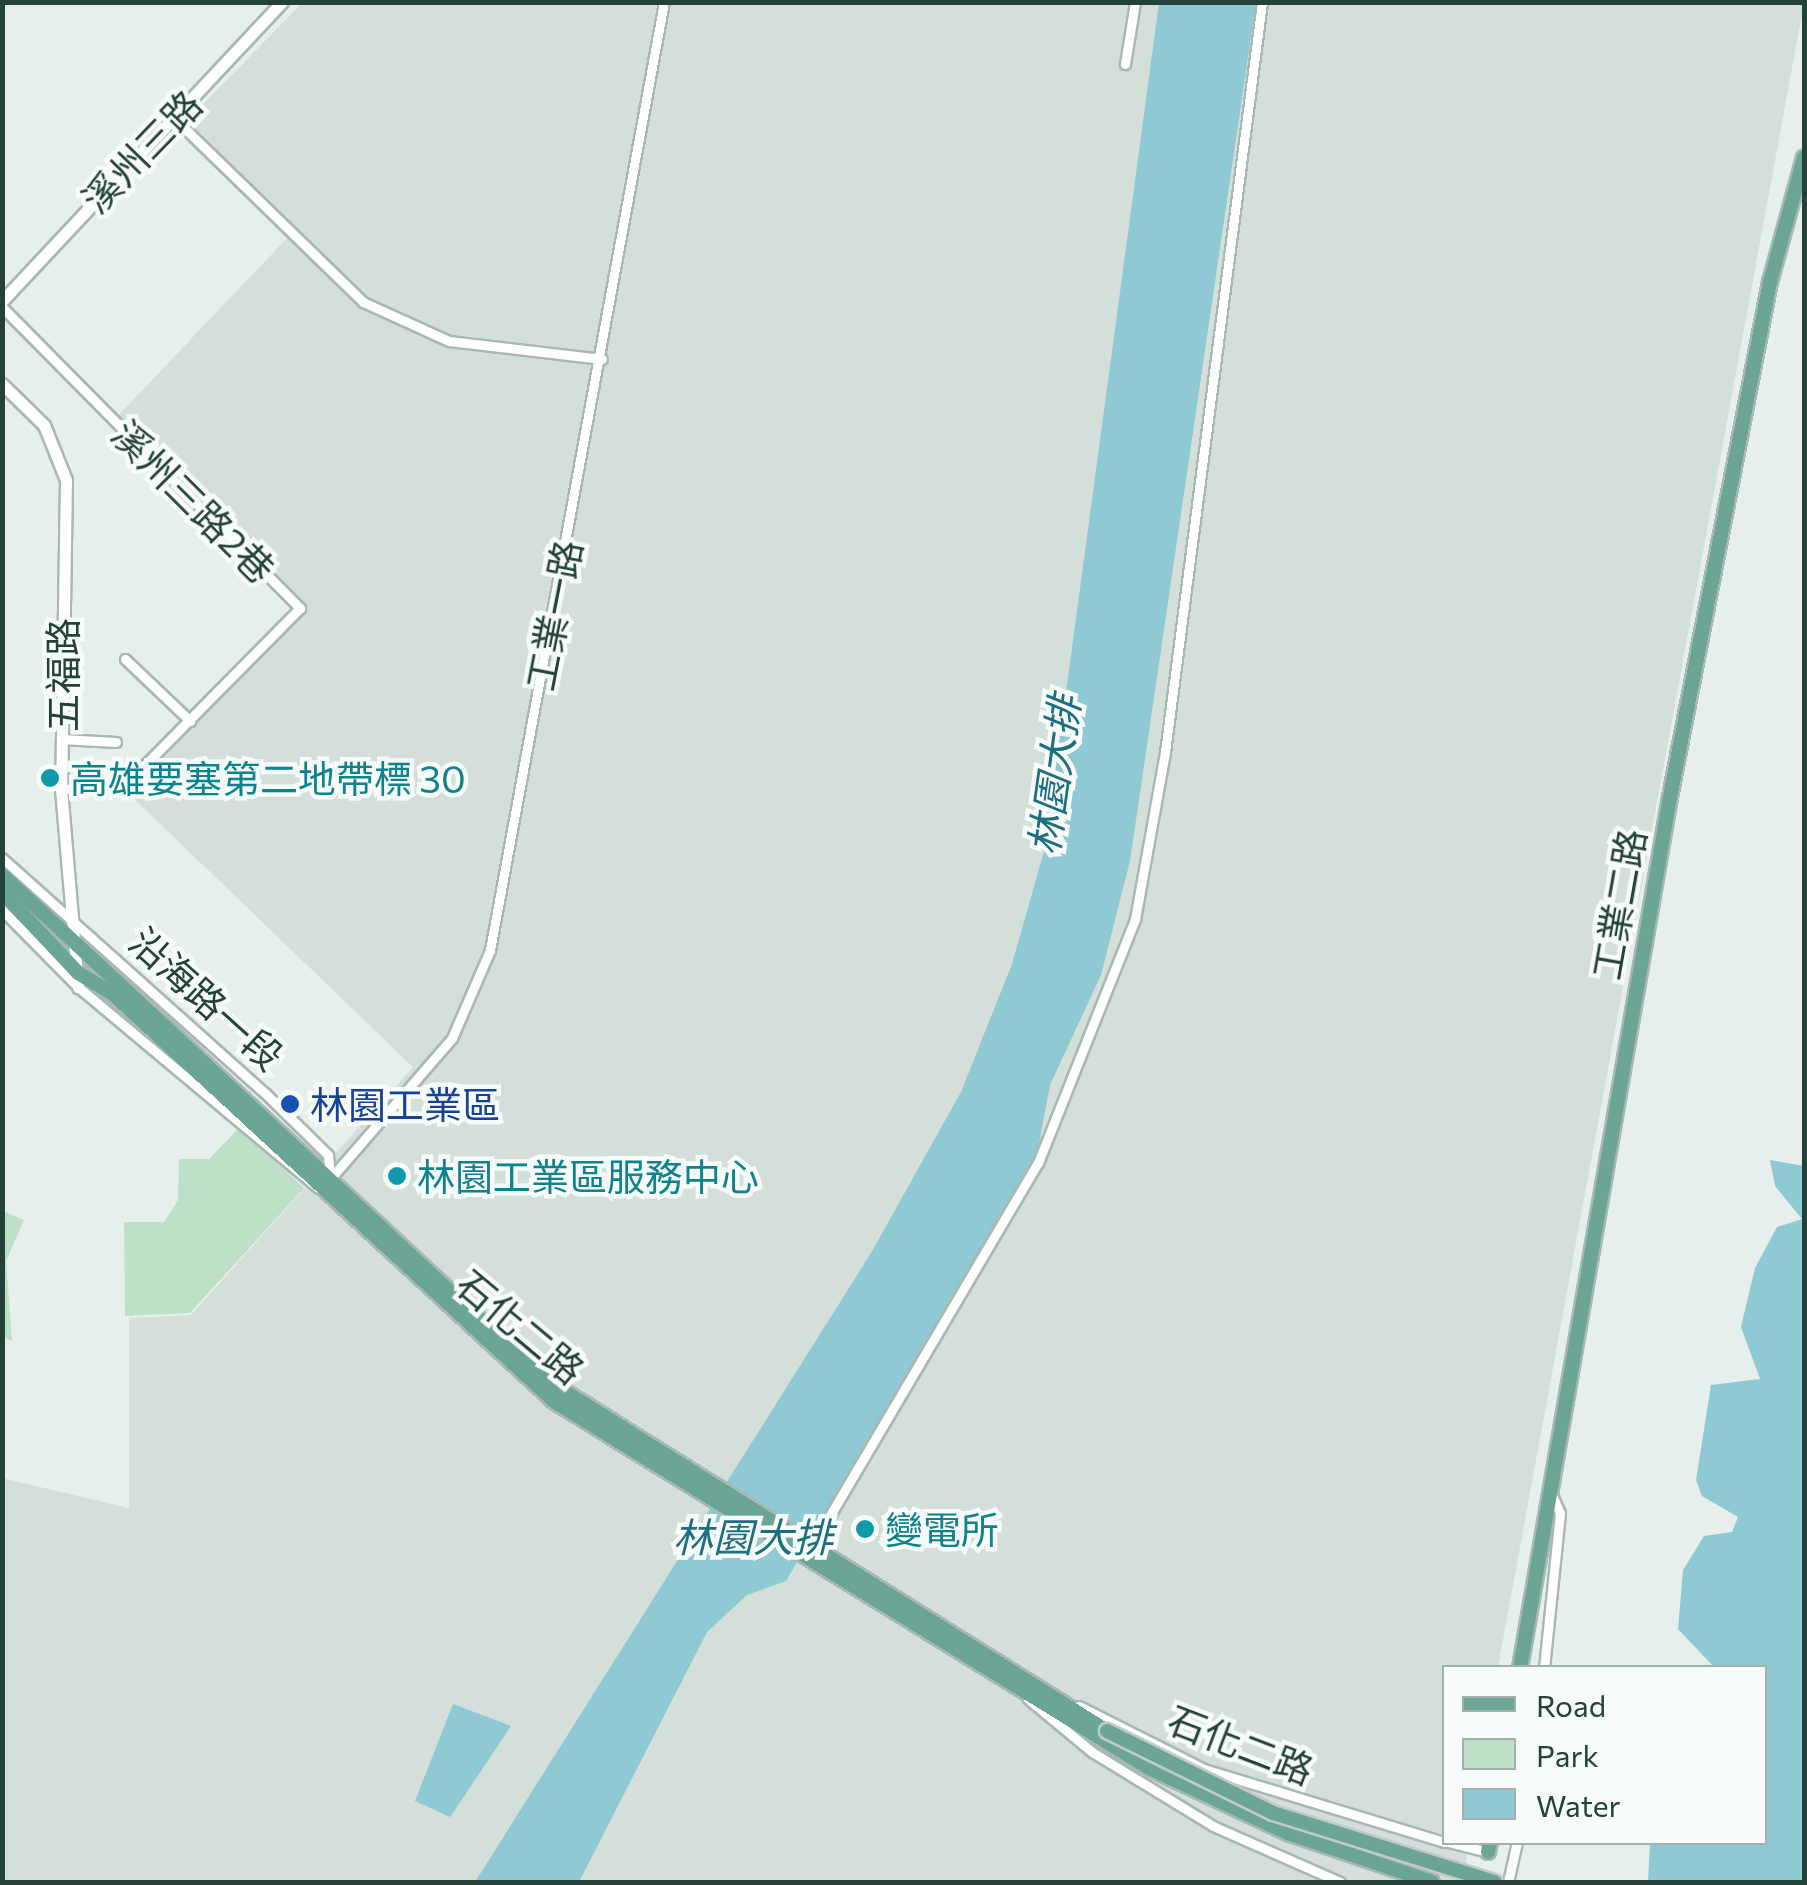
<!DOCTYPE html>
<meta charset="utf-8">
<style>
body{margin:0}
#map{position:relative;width:1807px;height:1885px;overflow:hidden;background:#e6efeb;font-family:Commissioner,"Noto Sans TC",sans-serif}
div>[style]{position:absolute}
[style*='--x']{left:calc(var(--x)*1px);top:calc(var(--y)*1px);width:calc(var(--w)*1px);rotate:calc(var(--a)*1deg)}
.built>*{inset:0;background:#d4dfda}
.green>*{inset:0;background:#bfe0c8}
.water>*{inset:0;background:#8ec9d4}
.roads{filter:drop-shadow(2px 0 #a8b8b2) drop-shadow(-2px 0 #a8b8b2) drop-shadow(0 2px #a8b8b2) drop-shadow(0 -2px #a8b8b2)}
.minor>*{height:9px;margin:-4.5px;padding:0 4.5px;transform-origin:4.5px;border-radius:4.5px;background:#fff}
.tertiary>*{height:11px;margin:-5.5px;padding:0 5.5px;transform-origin:5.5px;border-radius:5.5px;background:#fff}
.primary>*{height:14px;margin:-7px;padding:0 7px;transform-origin:7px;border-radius:7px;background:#6aa596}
.bridges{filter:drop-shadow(2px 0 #c2cac8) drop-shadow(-2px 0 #c2cac8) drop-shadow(0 2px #c2cac8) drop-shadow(0 -2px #c2cac8)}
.primary-bridge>*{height:14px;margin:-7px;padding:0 7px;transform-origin:7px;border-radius:7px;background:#6aa596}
.dots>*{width:28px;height:28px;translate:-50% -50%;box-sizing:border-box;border:5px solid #f7fbf9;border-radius:50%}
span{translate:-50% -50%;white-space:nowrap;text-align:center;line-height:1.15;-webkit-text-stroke:9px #f7fbf9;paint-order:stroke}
.street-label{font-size:38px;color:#24423a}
.culture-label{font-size:38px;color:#0d838f}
.left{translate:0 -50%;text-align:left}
.transit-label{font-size:38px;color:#164399}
.water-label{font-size:40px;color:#1c6f80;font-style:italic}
.frame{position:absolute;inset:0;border:5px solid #24423a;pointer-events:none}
.legend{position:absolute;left:1442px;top:1665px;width:325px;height:180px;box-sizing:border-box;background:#f7fbf9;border:2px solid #a3b1ad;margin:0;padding:12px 18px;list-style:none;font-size:30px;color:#24423a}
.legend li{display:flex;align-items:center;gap:20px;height:50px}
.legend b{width:50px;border:2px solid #a3b1ad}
</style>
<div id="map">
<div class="built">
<i style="clip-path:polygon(302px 3px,1804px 3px,1498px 1667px,1444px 1668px,1444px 1842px,1469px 1843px,1463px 1882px,3px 1882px,2px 1478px,129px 1508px,129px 1318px,191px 1315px,413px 1067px,128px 793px,308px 608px,116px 418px,289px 236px,179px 129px)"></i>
</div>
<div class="green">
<i style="clip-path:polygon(239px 1128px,304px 1188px,190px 1313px,125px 1316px,124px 1222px,164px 1222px,178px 1200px,179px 1159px,209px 1159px)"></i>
<i style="clip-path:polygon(3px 1211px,24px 1220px,6px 1261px,12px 1341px,3px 1337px)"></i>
</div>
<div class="water">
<i style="clip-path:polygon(1159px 3px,1256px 3px,1130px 861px,1101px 975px,1050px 1085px,1037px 1154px,786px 1581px,747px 1595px,707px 1632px,579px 1882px,475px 1882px,871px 1253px,961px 1092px,1012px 964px,1045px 848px)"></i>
<i style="clip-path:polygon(1770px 1160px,1804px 1166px,1804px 1882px,1648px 1882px,1650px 1843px,1764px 1842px,1764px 1668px,1714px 1667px,1678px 1629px,1683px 1570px,1704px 1536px,1732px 1532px,1738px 1517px,1702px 1496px,1696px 1480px,1711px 1385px,1760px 1379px,1741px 1327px,1755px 1268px,1777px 1227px,1802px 1219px,1775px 1186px)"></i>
<i style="clip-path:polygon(453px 1704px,511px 1726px,450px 1817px,415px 1801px)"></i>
</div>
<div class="roads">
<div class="minor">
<i style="--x:1125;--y:64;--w:63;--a:-80.8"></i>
<i style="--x:174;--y:118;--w:264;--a:44.2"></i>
<i style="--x:363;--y:302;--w:94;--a:24.4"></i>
<i style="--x:449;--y:341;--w:154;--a:6.7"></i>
<i style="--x:2;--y:307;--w:424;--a:45.3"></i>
<i style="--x:300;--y:608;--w:252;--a:134.7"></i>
<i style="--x:123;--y:787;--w:62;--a:178.2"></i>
<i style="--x:125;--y:659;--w:90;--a:43.6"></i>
<i style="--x:61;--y:739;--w:55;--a:3.1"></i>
<i style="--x:2;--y:858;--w:353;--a:41.8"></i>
<i style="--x:265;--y:1093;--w:88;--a:44.5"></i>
<i style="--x:328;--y:1155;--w:24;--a:85"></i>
<i style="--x:2;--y:910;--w:108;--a:45.4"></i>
<i style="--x:78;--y:987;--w:313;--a:39.9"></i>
<i style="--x:330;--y:1179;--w:186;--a:-49.1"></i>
<i style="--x:452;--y:1038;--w:96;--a:-66.6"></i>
<i style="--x:490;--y:950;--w:964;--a:-79.6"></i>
<i style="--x:812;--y:1546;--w:445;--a:-59.5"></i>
<i style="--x:1038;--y:1163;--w:263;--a:-68.3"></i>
<i style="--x:1135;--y:919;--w:170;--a:-79.8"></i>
<i style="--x:1165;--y:752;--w:756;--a:-82.63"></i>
<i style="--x:1544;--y:1668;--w:156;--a:-84.1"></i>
<i style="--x:1560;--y:1513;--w:22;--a:-114"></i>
<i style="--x:1028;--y:1699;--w:83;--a:39.6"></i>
<i style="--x:1092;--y:1752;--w:142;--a:31.4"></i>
<i style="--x:1213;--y:1826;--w:139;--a:23.8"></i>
<i style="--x:1079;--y:1706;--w:140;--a:26.7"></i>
<i style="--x:1204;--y:1769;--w:251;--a:16.9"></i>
<i style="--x:1448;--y:1842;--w:41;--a:14"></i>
<i style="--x:1508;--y:1882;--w:41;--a:-77.3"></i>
</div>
<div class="tertiary">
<i style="--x:2;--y:301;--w:410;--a:-46.9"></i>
<i style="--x:2;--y:384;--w:59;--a:44.3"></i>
<i style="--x:44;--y:425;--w:59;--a:68.2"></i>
<i style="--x:66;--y:480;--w:309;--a:90.9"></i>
<i style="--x:61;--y:789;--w:199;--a:85.1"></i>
</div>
<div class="primary">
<i style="--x:2;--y:875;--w:739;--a:42.92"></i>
<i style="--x:543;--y:1378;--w:665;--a:32.04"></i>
<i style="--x:2;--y:892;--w:111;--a:46.8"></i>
<i style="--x:78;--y:973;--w:41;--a:31"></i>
<i style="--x:113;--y:994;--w:602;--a:42.71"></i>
<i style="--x:555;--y:1402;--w:698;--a:31.64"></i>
<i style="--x:1149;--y:1768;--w:153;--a:25.1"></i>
<i style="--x:1288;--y:1833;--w:152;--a:18.8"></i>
<i style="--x:1520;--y:1668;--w:884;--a:-80.23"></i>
<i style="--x:1670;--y:797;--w:525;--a:-79.01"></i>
<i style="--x:1770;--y:282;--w:129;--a:-74.7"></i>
<i style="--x:1488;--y:1852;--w:10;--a:-79"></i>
</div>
</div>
<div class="bridges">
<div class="primary-bridge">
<i style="--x:1107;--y:1731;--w:185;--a:26.3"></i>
<i style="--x:1273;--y:1813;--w:232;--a:17.3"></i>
</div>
</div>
<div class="dots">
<i style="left:50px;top:778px;background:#0f9aa8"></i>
<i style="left:290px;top:1104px;background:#1a4fb4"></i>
<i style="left:397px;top:1176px;background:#0f9aa8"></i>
<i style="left:865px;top:1529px;background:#0f9aa8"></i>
</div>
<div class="street-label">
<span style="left:141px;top:151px;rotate:-46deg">溪州三路</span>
<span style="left:194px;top:501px;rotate:45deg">溪州三路2巷</span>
<span style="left:553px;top:615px;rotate:-79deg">工業一路</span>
<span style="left:62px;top:675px;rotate:-90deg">五福路</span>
<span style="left:1618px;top:904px;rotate:-80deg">工業二路</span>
<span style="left:207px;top:998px;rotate:42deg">沿海路一段</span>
<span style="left:521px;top:1326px;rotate:40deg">石化二路</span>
<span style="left:1241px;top:1744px;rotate:21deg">石化二路</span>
</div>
<div class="culture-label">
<span class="left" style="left:70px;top:778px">高雄要塞第二地帶標 30</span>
<span class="left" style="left:417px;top:1176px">林園工業區服務中心</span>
<span class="left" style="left:885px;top:1529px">變電所</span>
</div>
<div class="transit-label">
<span class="left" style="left:310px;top:1104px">林園工業區</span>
</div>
<div class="water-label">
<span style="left:1053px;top:775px;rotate:-82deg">林園大排</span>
<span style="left:753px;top:1536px">林園大排</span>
</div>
<div class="frame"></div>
<ul class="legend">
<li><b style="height:12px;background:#6aa596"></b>Road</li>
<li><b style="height:28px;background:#bfe0c8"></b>Park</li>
<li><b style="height:28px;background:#8ec9d4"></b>Water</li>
</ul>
</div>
